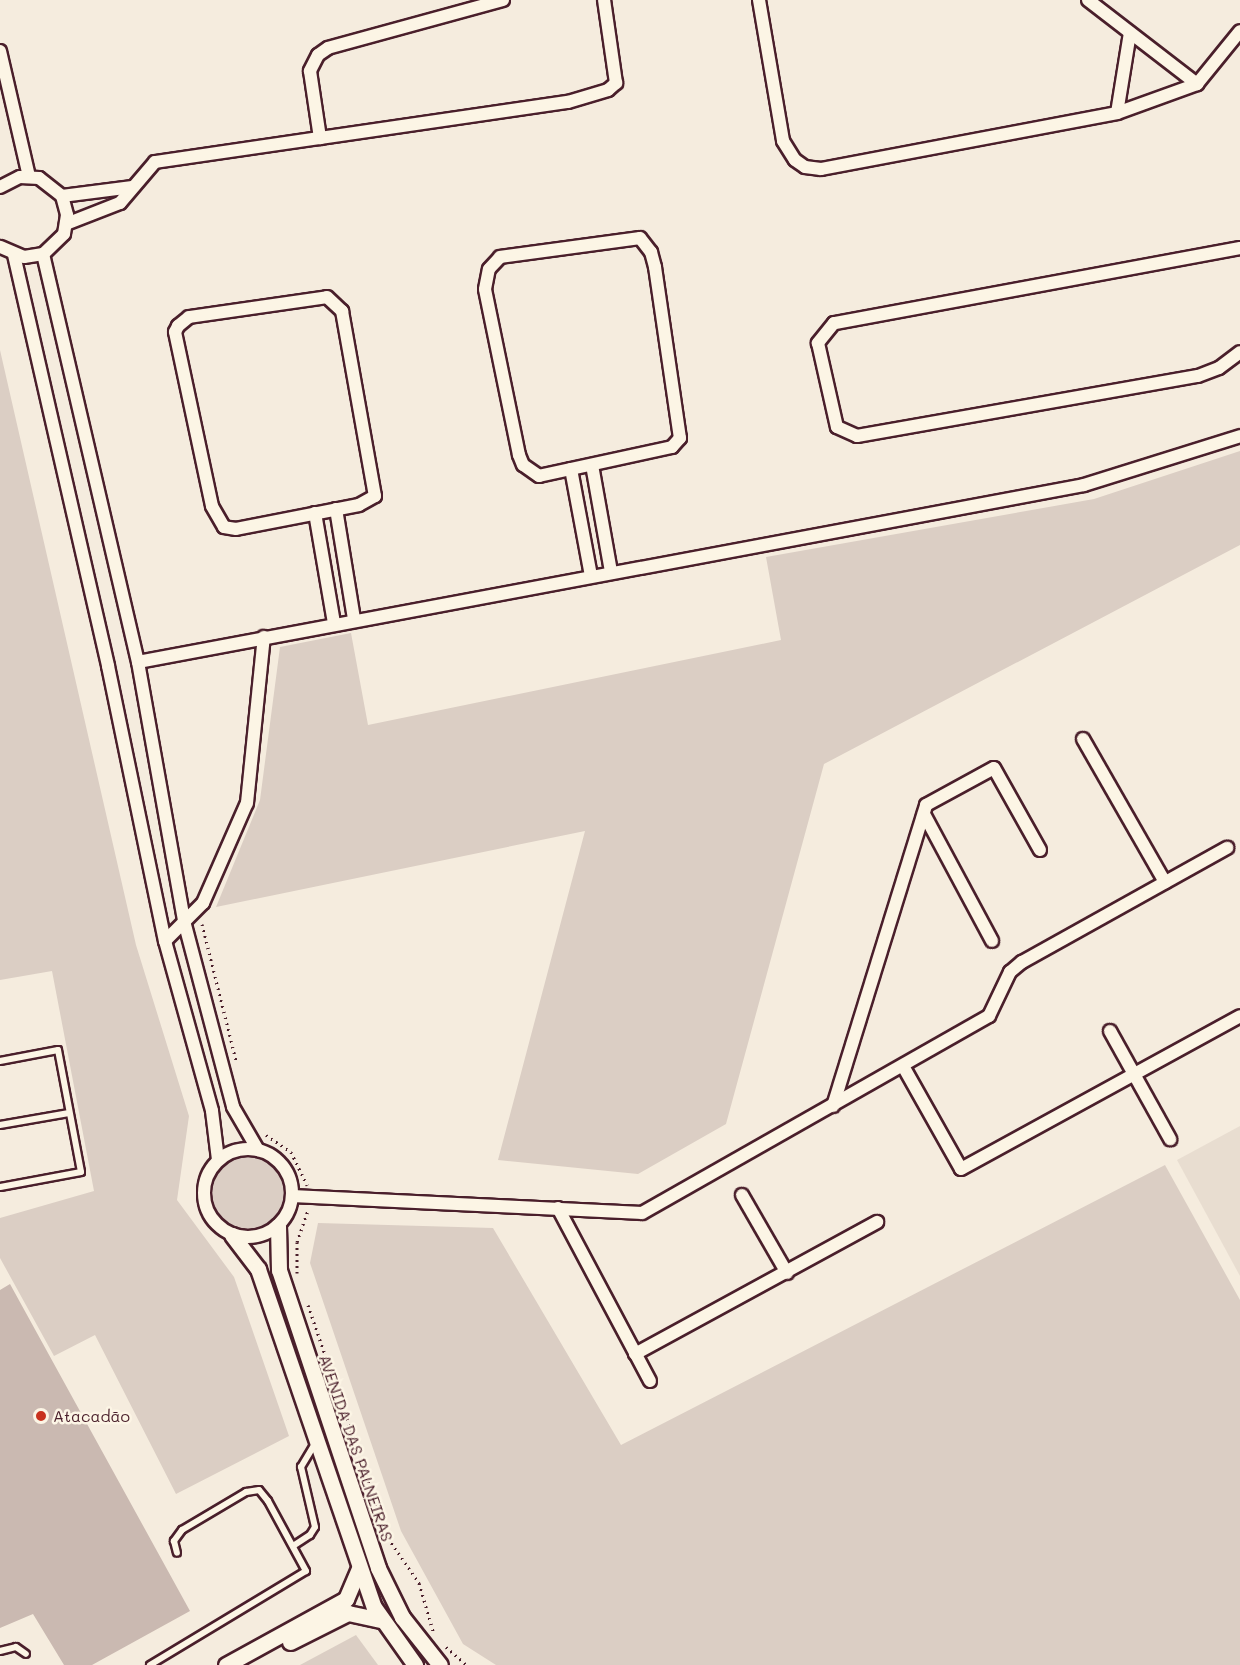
<!DOCTYPE html>
<meta charset="utf-8">
<style>
body{margin:0}
#map{position:relative;width:1240px;height:1665px;overflow:hidden;background:#f5ecde;font-family:Mali,sans-serif}
div>[style]{position:absolute}
[style*='--x']{left:calc(var(--x)*1px);top:calc(var(--y)*1px);width:calc(var(--w)*1px);rotate:calc(var(--a)*1deg)}
.built>*{inset:0;background:#e8ddd0}
.green>*{inset:0;background:#dbcec4}
.round{border-radius:50%}
.building>*{inset:0;background:#cab9b1}
.path>*{height:3px;margin-top:-1.5px;transform-origin:0;background:repeating-linear-gradient(90deg,#4a1f2b 0 1.5px,transparent 0 6px)}
.roads{filter:drop-shadow(2px 0 #4a1f2b) drop-shadow(-2px 0 #4a1f2b) drop-shadow(0 2px #4a1f2b) drop-shadow(0 -2px #4a1f2b)}
.service>*{height:6px;margin:-3px;padding:0 3px;transform-origin:3px;border-radius:3px;background:#fcf5e5}
.minor>*{height:12px;margin:-6px;padding:0 6px;transform-origin:6px;border-radius:6px;background:#fcf5e5}
.minor>.ring{margin:-6px;padding:0;box-sizing:content-box;background:none;border:12px solid #fcf5e5;border-radius:50%}
.tertiary>*{height:15px;margin:-7.5px;padding:0 7.5px;transform-origin:7.5px;border-radius:7.5px;background:#fcf5e5}
.dots>*{width:16px;height:16px;translate:-50% -50%;box-sizing:border-box;border:3px solid #fcf5e5;border-radius:50%}
span{translate:-50% -50%;white-space:nowrap;text-align:center;line-height:1.15;-webkit-text-stroke:5px #fcf5e5;paint-order:stroke}
.poi-label{font-size:16px;color:#4a1f2b}
.left{translate:0 -50%;text-align:left}
.street-label{font-size:16px;color:#4a1f2b}
</style>
<div id="map">
<div class="built">
<i style="clip-path:polygon(1240px 1126px,1240px 1276px,1177px 1160px)"></i>
</div>
<div class="green">
<i style="clip-path:polygon(0 350px,136px 945px,189px 1116px,177px 1200px,234px 1277px,289px 1436px,176px 1494px,95px 1335px,54px 1356px,0 1258px,0 1218px,94px 1191px,52px 971px,0 980px)"></i>
<i style="clip-path:polygon(1240px 451px,1240px 545px,824px 764px,726px 1124px,638px 1174px,498px 1160px,585px 831px,216px 907px,260px 800px,280px 647px,351px 633px,368px 725px,781px 640px,766px 557px,1094px 499px)"></i>
<i class="round" style="left:211px;top:1156px;width:74px;height:74px"></i>
<i style="clip-path:polygon(1165px 1165px,1240px 1300px,1240px 1665px,496px 1665px,463px 1644px,401px 1531px,310px 1263px,318px 1223px,493px 1228px,621px 1445px)"></i>
<i style="clip-path:polygon(356px 1635px,378px 1665px,300px 1665px)"></i>
</div>
<div class="building">
<i style="clip-path:polygon(10px 1284px,190px 1611px,92px 1665px,64px 1665px,33px 1614px,0 1628px,0 1290px)"></i>
</div>
<div class="path">
<i style="--x:202;--y:924;--w:140;--a:76"></i>
<i style="--x:266;--y:1135;--w:30;--a:34"></i>
<i style="--x:291;--y:1152;--w:37;--a:64"></i>
<i style="--x:297;--y:1273;--w:31;--a:-90"></i>
<i style="--x:297;--y:1242;--w:34;--a:-71"></i>
<i style="--x:308;--y:1305;--w:246;--a:71.1"></i>
<i style="--x:388;--y:1538;--w:55;--a:55.4"></i>
<i style="--x:419;--y:1583;--w:50;--a:73.7"></i>
<i style="--x:446;--y:1647;--w:28;--a:41"></i>
</div>
<div class="roads">
<div class="service">
<i style="--x:0;--y:1061;--w:59;--a:-10.7"></i>
<i style="--x:58;--y:1050;--w:124;--a:79.3"></i>
<i style="--x:81;--y:1172;--w:82;--a:169.5"></i>
<i style="--x:0;--y:1125;--w:70;--a:-9.9"></i>
<i style="--x:293;--y:1546;--w:20;--a:-33"></i>
<i style="--x:310;--y:1535;--w:9;--a:-58"></i>
<i style="--x:315;--y:1527;--w:62;--a:-103.1"></i>
<i style="--x:301;--y:1467;--w:27;--a:-59"></i>
<i style="--x:0;--y:1651;--w:16;--a:-14"></i>
<i style="--x:16;--y:1647;--w:12;--a:35"></i>
<i style="--x:150;--y:1665;--w:182;--a:-31.1"></i>
<i style="--x:306;--y:1571;--w:80;--a:-118.5"></i>
<i style="--x:268;--y:1501;--w:14;--a:-129"></i>
<i style="--x:259;--y:1490;--w:13;--a:171"></i>
<i style="--x:246;--y:1492;--w:74;--a:149.3"></i>
<i style="--x:182;--y:1530;--w:14;--a:126"></i>
<i style="--x:174;--y:1541;--w:12;--a:76"></i>
</div>
<div class="minor">
<i style="--x:503;--y:0;--w:181;--a:164.7"></i>
<i style="--x:328;--y:48;--w:12;--a:145"></i>
<i style="--x:318;--y:55;--w:18;--a:117"></i>
<i style="--x:310;--y:71;--w:68;--a:81.5"></i>
<i style="--x:320;--y:138;--w:251;--a:-8.3"></i>
<i style="--x:568;--y:102;--w:42;--a:-16.7"></i>
<i style="--x:608;--y:90;--w:11;--a:-41"></i>
<i style="--x:616;--y:83;--w:84;--a:-98.2"></i>
<i style="--x:759;--y:0;--w:143;--a:80.3"></i>
<i style="--x:783;--y:141;--w:22;--a:58"></i>
<i style="--x:795;--y:160;--w:12;--a:35"></i>
<i style="--x:805;--y:167;--w:16;--a:7"></i>
<i style="--x:821;--y:169;--w:301;--a:-10.7"></i>
<i style="--x:1117;--y:113;--w:85;--a:-19.9"></i>
<i style="--x:1197;--y:84;--w:68;--a:-50.9"></i>
<i style="--x:1088;--y:0;--w:138;--a:37.6"></i>
<i style="--x:0;--y:51;--w:129;--a:77"></i>
<i style="--x:1117;--y:113;--w:81;--a:-80.8"></i>
<i style="--x:0;--y:187;--w:22;--a:-27"></i>
<i style="--x:20;--y:177;--w:19;--a:3"></i>
<i style="--x:39;--y:178;--w:29;--a:38"></i>
<i style="--x:62;--y:196;--w:20;--a:75"></i>
<i style="--x:67;--y:215;--w:19;--a:99"></i>
<i style="--x:64;--y:234;--w:29;--a:136"></i>
<i style="--x:43;--y:254;--w:19;--a:171"></i>
<i style="--x:24;--y:257;--w:26;--a:-157"></i>
<i style="--x:62;--y:196;--w:71;--a:-7.3"></i>
<i style="--x:66;--y:224;--w:58;--a:-21.3"></i>
<i style="--x:120;--y:203;--w:54;--a:-49.5"></i>
<i style="--x:155;--y:162;--w:167;--a:-8.3"></i>
<i style="--x:640;--y:238;--w:18;--a:52"></i>
<i style="--x:651;--y:252;--w:16;--a:75"></i>
<i style="--x:655;--y:267;--w:173;--a:81.7"></i>
<i style="--x:680;--y:438;--w:12;--a:132"></i>
<i style="--x:672;--y:447;--w:136;--a:167.7"></i>
<i style="--x:539;--y:476;--w:19;--a:-145"></i>
<i style="--x:523;--y:465;--w:11;--a:-112"></i>
<i style="--x:519;--y:455;--w:169;--a:-101.6"></i>
<i style="--x:485;--y:289;--w:20;--a:-79"></i>
<i style="--x:489;--y:269;--w:16;--a:-47"></i>
<i style="--x:500;--y:257;--w:141;--a:-7.7"></i>
<i style="--x:1240;--y:248;--w:413;--a:169.5"></i>
<i style="--x:834;--y:323;--w:26;--a:129"></i>
<i style="--x:818;--y:343;--w:86;--a:77.3"></i>
<i style="--x:837;--y:427;--w:22;--a:24"></i>
<i style="--x:857;--y:436;--w:346;--a:-10"></i>
<i style="--x:1198;--y:376;--w:22;--a:-21"></i>
<i style="--x:1219;--y:368;--w:26;--a:-37"></i>
<i style="--x:43;--y:254;--w:419;--a:76.9"></i>
<i style="--x:138;--y:662;--w:263;--a:79.9"></i>
<i style="--x:184;--y:921;--w:192;--a:75.2"></i>
<i style="--x:233;--y:1107;--w:50;--a:59.8"></i>
<i style="--x:14;--y:255;--w:422;--a:77.1"></i>
<i style="--x:108;--y:666;--w:281;--a:78.3"></i>
<i style="--x:165;--y:941;--w:176;--a:74.5"></i>
<i style="--x:212;--y:1111;--w:49;--a:83"></i>
<i style="--x:327;--y:297;--w:21;--a:43"></i>
<i style="--x:342;--y:311;--w:188;--a:79.9"></i>
<i style="--x:375;--y:496;--w:18;--a:151"></i>
<i style="--x:359;--y:505;--w:125;--a:169"></i>
<i style="--x:236;--y:529;--w:12;--a:-171"></i>
<i style="--x:224;--y:527;--w:24;--a:-120"></i>
<i style="--x:212;--y:506;--w:178;--a:-102"></i>
<i style="--x:175;--y:332;--w:7;--a:-63"></i>
<i style="--x:178;--y:326;--w:14;--a:-39"></i>
<i style="--x:189;--y:317;--w:139;--a:-8.2"></i>
<i style="--x:592;--y:465;--w:109;--a:79.9"></i>
<i style="--x:571;--y:469;--w:109;--a:79.4"></i>
<i style="--x:336;--y:509;--w:111;--a:80.7"></i>
<i style="--x:315;--y:513;--w:112;--a:80.2"></i>
<i style="--x:138;--y:662;--w:962;--a:-10.6"></i>
<i style="--x:1084;--y:485;--w:164;--a:-17.4"></i>
<i style="--x:1083;--y:739;--w:165;--a:60.2"></i>
<i style="--x:924;--y:814;--w:144;--a:61.8"></i>
<i style="--x:165;--y:941;--w:54;--a:-45"></i>
<i style="--x:203;--y:903;--w:109;--a:-66.3"></i>
<i style="--x:247;--y:803;--w:167;--a:-84.2"></i>
<i style="--x:1110;--y:1031;--w:124;--a:60.9"></i>
<i style="--x:903;--y:1066;--w:118;--a:60.6"></i>
<i style="--x:961;--y:1169;--w:318;--a:-28.7"></i>
<i style="--x:833;--y:1106;--w:315;--a:-72.8"></i>
<i style="--x:926;--y:805;--w:77;--a:-28.6"></i>
<i style="--x:994;--y:768;--w:94;--a:60.7"></i>
<i class="ring" style="left:204px;top:1149px;width:76px;height:76px"></i>
<i style="--x:742;--y:1195;--w:90;--a:60"></i>
<i style="--x:293;--y:1196;--w:349;--a:2.8"></i>
<i style="--x:642;--y:1213;--w:399;--a:-29.6"></i>
<i style="--x:989;--y:1016;--w:49;--a:-64.5"></i>
<i style="--x:1010;--y:972;--w:16;--a:-40"></i>
<i style="--x:1022;--y:962;--w:235;--a:-29.1"></i>
<i style="--x:558;--y:1208;--w:196;--a:62"></i>
<i style="--x:635;--y:1354;--w:276;--a:-28.6"></i>
</div>
<div class="tertiary">
<i style="--x:278;--y:1226;--w:44;--a:88.7"></i>
<i style="--x:279;--y:1270;--w:314;--a:71.6"></i>
<i style="--x:378;--y:1568;--w:55;--a:63.9"></i>
<i style="--x:402;--y:1617;--w:61;--a:51.6"></i>
<i style="--x:232;--y:1235;--w:43;--a:52.6"></i>
<i style="--x:258;--y:1269;--w:357;--a:71.1"></i>
<i style="--x:374;--y:1607;--w:71;--a:54.7"></i>
<i style="--x:290;--y:1642;--w:65;--a:-26.6"></i>
<i style="--x:348;--y:1613;--w:34;--a:12"></i>
<i style="--x:226;--y:1665;--w:137;--a:-28.8"></i>
<i style="--x:346;--y:1599;--w:33;--a:-67"></i>
</div>
</div>
<div class="dots">
<i style="left:41px;top:1416px;background:#c8321e"></i>
</div>
<div class="poi-label">
<span class="left" style="left:53px;top:1416px">Atacadão</span>
</div>
<div class="street-label">
<span style="left:356px;top:1448px;rotate:71deg">AVENIDA DAS PALNEIRAS</span>
</div>
</div>
